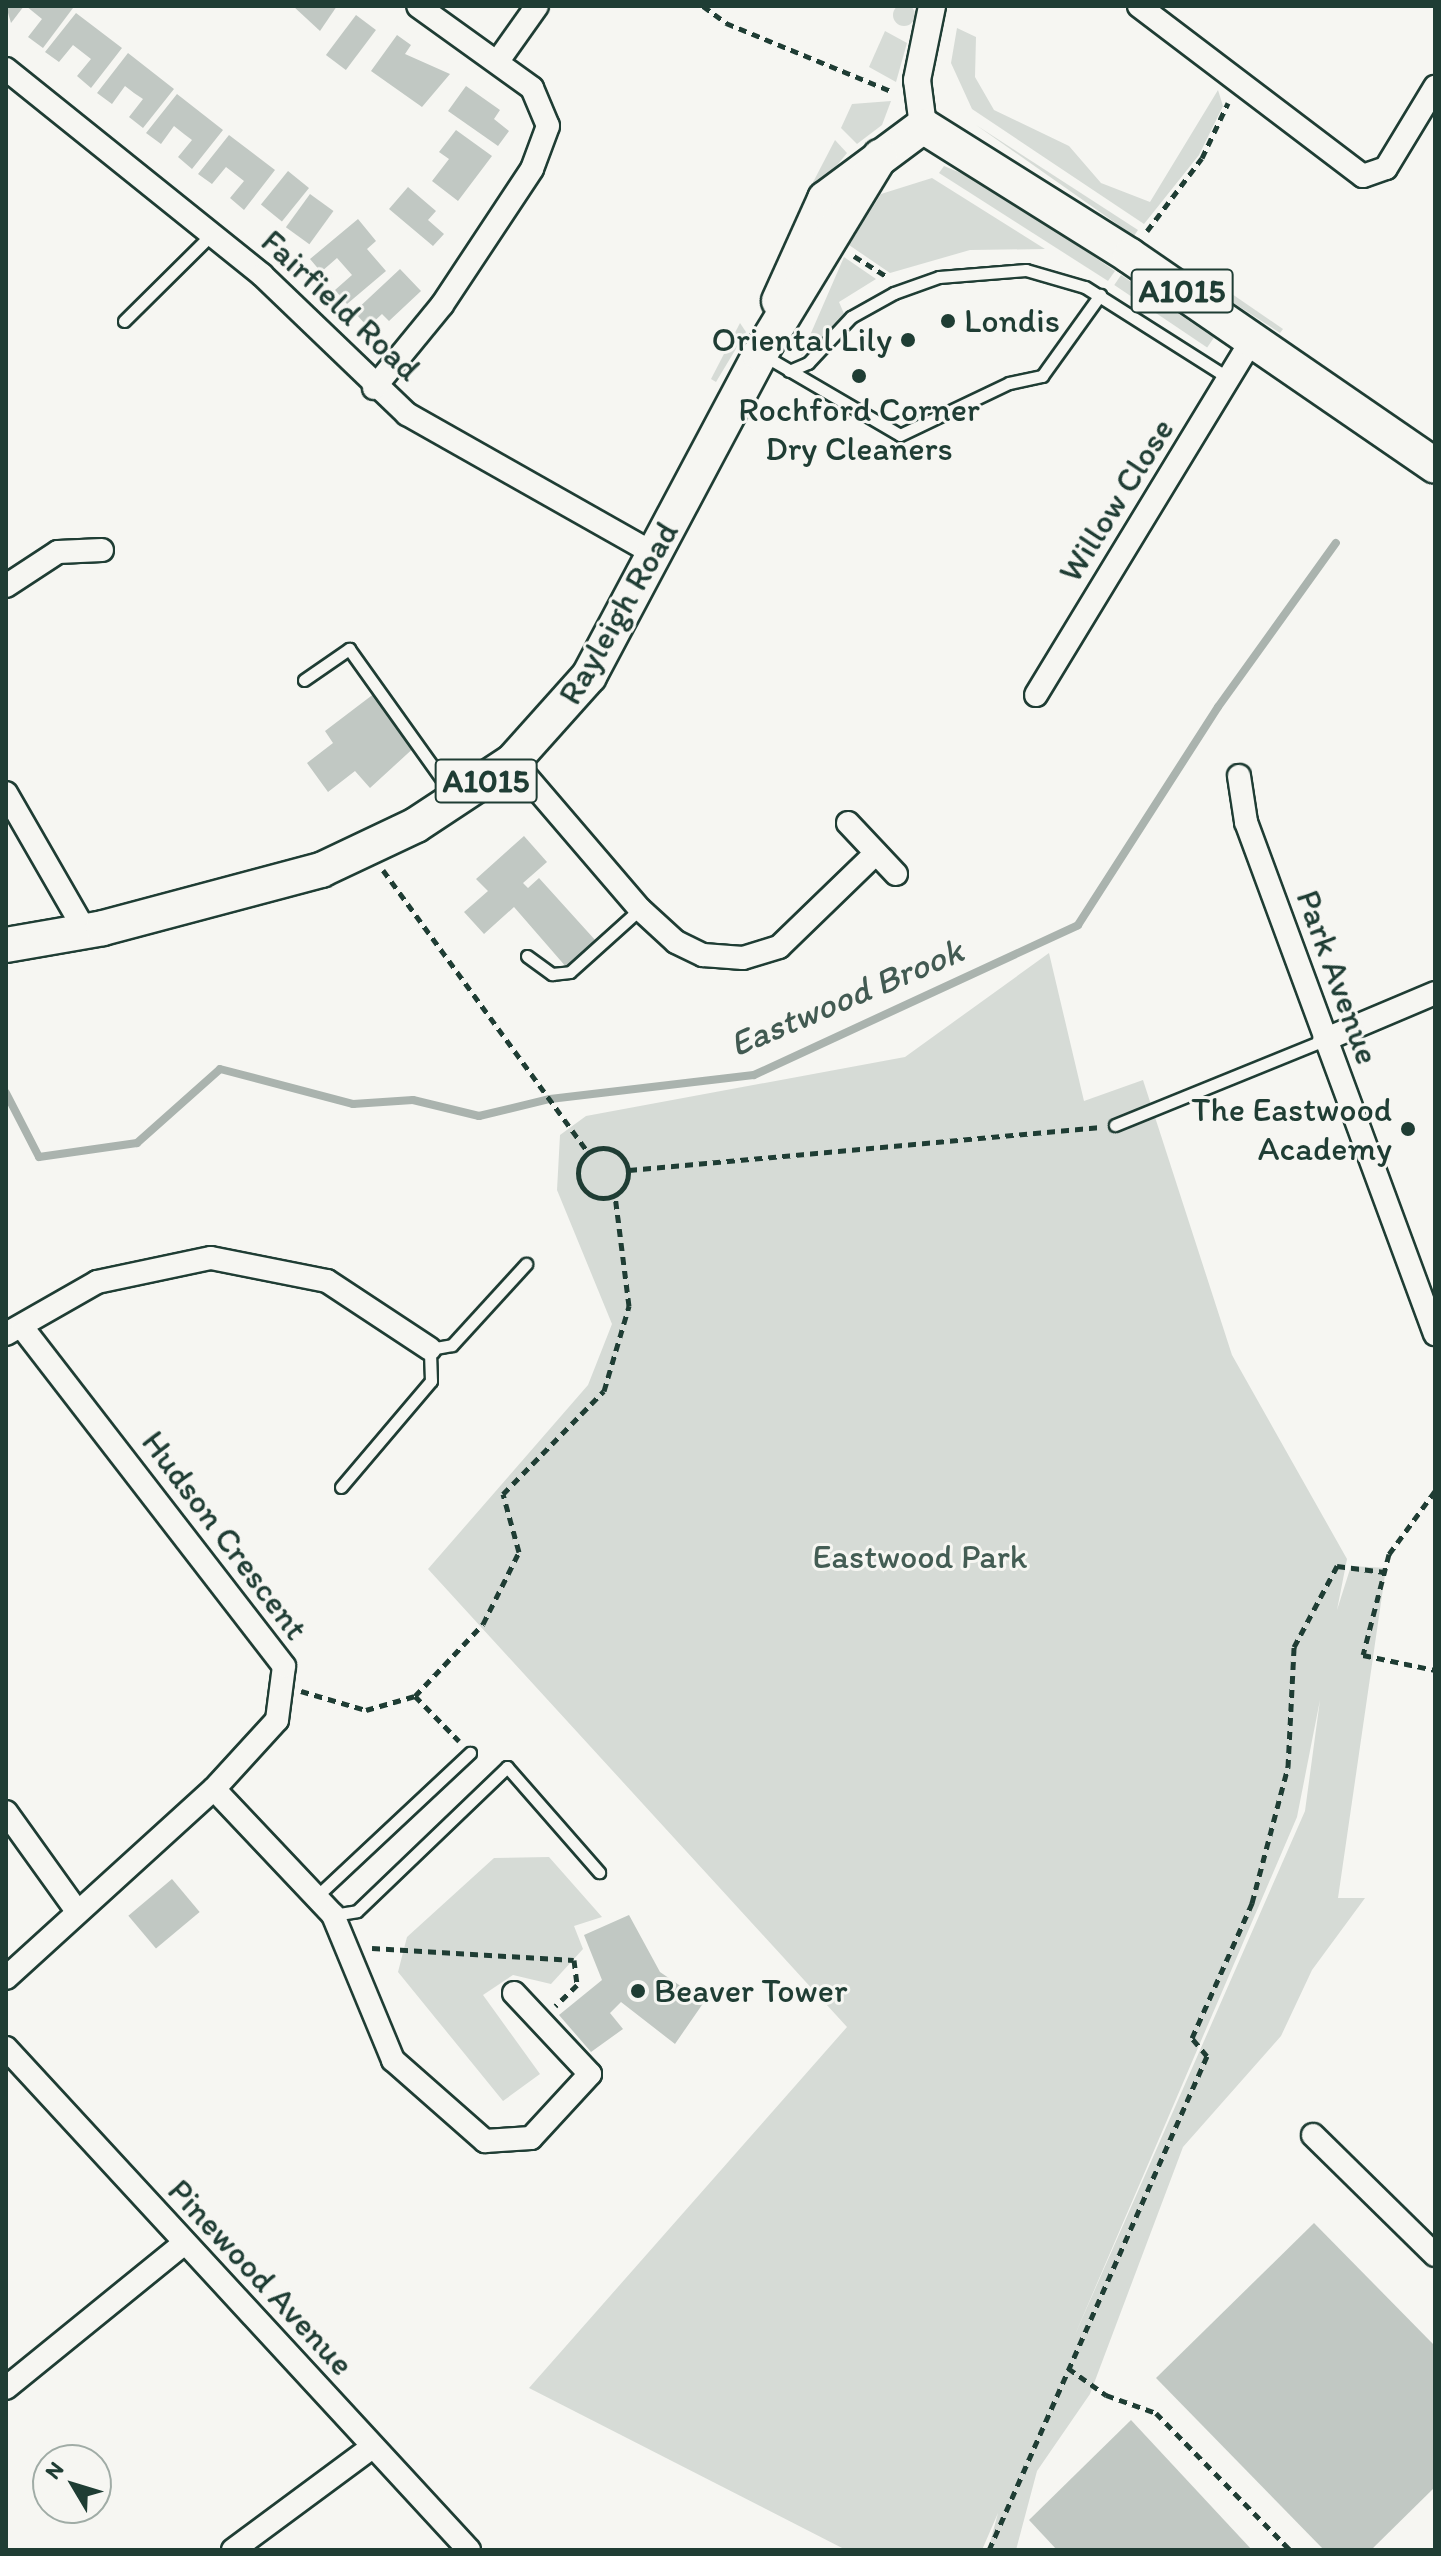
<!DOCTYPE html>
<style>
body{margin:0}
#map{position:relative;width:1441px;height:2556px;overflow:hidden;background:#f6f6f2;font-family:Itim,sans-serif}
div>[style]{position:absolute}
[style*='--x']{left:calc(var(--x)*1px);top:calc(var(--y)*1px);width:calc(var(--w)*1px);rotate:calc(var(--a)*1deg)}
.green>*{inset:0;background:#d6dbd6;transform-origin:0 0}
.round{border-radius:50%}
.stream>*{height:8px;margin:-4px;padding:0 4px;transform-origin:4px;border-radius:4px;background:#aab3ae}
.building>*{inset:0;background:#c1c8c3;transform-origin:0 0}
.path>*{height:5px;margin-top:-2.5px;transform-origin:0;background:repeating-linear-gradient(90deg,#1f3d34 0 8px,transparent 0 14px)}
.path>.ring{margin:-2.5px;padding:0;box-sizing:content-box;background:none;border:5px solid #1f3d34;border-radius:50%}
.roads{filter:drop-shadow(2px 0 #1f3d34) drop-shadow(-2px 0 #1f3d34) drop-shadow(0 2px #1f3d34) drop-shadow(0 -2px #1f3d34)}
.service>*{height:11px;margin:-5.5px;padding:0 5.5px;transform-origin:5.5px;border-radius:5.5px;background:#f6f6f2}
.minor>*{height:22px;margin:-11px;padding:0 11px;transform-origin:11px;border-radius:11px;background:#f6f6f2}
.tertiary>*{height:26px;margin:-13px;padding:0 13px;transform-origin:13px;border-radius:13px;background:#f6f6f2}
.primary>*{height:34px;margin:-17px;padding:0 17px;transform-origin:17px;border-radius:17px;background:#f6f6f2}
.dots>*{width:22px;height:22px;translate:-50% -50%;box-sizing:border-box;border:4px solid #f6f6f2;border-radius:50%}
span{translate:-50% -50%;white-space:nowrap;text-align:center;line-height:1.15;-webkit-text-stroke:6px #f6f6f2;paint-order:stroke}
.shield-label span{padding:2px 6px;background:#f6f6f2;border:2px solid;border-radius:6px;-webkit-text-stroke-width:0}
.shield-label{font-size:32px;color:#1f3d34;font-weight:700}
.street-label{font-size:34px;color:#1f3d34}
.poi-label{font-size:34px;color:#1f3d34}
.left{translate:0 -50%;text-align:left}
.right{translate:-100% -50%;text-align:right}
.park-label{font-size:34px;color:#445d54}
.water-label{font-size:36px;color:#425a52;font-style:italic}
.frame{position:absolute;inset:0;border:8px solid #1f3d34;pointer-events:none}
.north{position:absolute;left:32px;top:2444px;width:80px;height:80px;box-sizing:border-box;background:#f6f6f2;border:2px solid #a0aca6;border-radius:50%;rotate:308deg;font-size:22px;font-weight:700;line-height:32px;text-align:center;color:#1f3d34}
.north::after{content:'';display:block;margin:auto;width:28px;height:36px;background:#1f3d34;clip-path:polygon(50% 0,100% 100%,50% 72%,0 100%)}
</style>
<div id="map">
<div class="green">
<i class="round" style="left:893px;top:4px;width:22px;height:22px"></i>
<i style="clip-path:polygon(957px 28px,976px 37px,975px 77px,994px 110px,1069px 146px,1101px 183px,1150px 202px,1218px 90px,1223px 106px,1199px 155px,1144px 224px,972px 109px,951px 63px)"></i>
<i style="clip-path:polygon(885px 31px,907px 43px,896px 82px,869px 67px)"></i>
<i style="clip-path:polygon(891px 101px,882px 125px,857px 144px,841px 128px,852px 104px)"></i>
<i style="clip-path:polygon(976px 125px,1138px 230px,1134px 236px)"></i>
<i style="clip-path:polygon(835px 140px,847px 153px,817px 190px,809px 190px)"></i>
<i style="clip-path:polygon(944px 166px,987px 184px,1115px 271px,1108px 281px,939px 173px)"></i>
<i style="clip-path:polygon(932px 178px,1045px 249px,970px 250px,890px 273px,849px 245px,881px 194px)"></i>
<i style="clip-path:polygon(844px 257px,876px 279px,839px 302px,845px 316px,801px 356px)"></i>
<i style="clip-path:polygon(1200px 272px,1283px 329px,1280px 333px,1198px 280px)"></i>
<i style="left:1121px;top:275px;width:112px;height:12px;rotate:34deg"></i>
<i style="clip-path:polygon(740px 323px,746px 332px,716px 382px,711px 379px)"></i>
<i style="clip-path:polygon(evenodd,1049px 953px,1084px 1101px,1143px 1080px,1232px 1355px,1347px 1559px,1337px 1610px,1351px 1566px,1386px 1568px,1338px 1898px,1365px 1898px,1312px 1970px,1281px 2036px,1183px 2147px,1090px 2394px,1037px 2471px,1016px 2550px,988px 2550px,998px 2513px,982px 2550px,846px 2550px,529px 2388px,847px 2027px,428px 1569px,588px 1385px,612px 1324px,557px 1190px,560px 1135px,586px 1116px,905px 1057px,1049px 953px,1320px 1700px,1305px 1811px,1074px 2337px,1297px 1817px,1320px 1700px)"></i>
<i style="clip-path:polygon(549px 1857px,602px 1917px,574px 1926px,583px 1949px,551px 1984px,513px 1975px,483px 1995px,540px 2074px,503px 2101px,398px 1972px,407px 1937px,494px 1858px)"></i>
</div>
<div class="stream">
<i style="--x:6;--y:1093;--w:72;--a:62.7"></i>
<i style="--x:39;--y:1157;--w:99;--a:-8.1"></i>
<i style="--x:137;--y:1143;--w:111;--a:-41.7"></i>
<i style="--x:220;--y:1069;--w:138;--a:14.7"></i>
<i style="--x:353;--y:1104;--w:60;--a:-3.8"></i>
<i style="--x:413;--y:1100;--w:68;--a:13.6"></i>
<i style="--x:479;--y:1116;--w:73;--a:-13.5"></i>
<i style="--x:550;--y:1099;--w:205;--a:-6.7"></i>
<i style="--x:754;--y:1075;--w:357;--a:-24.8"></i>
<i style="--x:1078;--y:925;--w:259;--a:-57.3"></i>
<i style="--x:1218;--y:707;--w:202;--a:-54.3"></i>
</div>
<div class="building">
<i style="clip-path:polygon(6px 6px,24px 6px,11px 23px)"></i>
<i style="clip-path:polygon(26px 6px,70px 6px,73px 8px,43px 48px,28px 37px,42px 19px)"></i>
<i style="clip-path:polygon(293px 6px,337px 6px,320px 31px)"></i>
<i style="clip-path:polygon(76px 13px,122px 48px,91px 88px,77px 76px,91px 59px,73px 45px,59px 62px,45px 52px)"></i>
<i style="left:356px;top:15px;width:25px;height:50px;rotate:37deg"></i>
<i style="clip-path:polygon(397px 35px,411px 45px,405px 54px,450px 74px,422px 107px,371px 71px)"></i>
<i style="clip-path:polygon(128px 53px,174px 89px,143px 128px,129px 117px,143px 99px,134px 93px,125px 86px,112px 104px,97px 93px)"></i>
<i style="clip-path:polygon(466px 86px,500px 110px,494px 119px,509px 131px,498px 146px,448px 111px)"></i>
<i style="clip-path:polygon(177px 94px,223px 130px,192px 169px,178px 157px,192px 140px,184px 134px,174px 126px,161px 144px,146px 133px)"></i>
<i style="clip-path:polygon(456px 130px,492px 156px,458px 201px,432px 181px,449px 159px,439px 152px)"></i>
<i style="clip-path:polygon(229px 135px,275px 170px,244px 210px,230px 198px,244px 181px,226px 167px,212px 184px,198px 174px)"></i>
<i style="left:288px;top:171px;width:27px;height:43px;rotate:39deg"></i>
<i style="clip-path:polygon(408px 187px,436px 211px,428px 220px,444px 234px,433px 246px,389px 209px)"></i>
<i style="left:310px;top:194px;width:29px;height:41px;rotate:36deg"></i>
<i style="clip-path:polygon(358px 219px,376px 241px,367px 249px,386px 271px,347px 304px,335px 290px,352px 275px,337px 258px,321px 272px,310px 259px)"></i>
<i style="clip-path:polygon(400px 269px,421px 291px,389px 321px,382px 314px,368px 327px,354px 312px)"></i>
<i style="clip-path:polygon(375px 693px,418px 744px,370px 788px,355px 771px,328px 792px,307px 763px,333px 743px,325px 731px)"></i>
<i style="clip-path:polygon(524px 836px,547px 862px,523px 883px,528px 888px,539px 878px,596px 941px,567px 968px,514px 907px,484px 934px,464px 912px,488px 891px,476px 879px)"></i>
<i style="left:172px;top:1879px;width:43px;height:57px;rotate:50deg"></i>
<i style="clip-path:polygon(629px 1915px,660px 1972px,704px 2002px,675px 2044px,621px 2002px,610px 2013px,623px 2029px,591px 2052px,559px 2015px,602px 1980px,584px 1935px)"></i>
<i style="clip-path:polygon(1314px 2223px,1435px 2346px,1435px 2487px,1371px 2550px,1324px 2550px,1156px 2378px)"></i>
<i style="clip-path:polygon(1131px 2420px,1252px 2550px,1057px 2550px,1029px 2520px)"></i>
</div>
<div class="path">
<i style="--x:703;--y:6;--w:29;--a:36"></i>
<i style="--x:726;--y:23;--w:181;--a:22.4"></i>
<i style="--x:1147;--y:231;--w:91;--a:-53"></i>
<i style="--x:1202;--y:158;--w:61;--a:-64.7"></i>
<i style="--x:854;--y:256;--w:38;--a:32"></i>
<i style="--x:383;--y:870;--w:349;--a:54"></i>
<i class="ring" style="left:578px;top:1148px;width:45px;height:45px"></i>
<i style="--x:629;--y:1170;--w:471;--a:-5.2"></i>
<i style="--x:1435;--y:1491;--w:78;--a:126.1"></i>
<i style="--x:1389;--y:1554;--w:104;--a:104.4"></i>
<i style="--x:1363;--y:1655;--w:74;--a:11.8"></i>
<i style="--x:301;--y:1691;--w:68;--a:16.3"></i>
<i style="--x:366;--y:1710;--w:51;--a:-15.9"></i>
<i style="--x:415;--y:1696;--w:99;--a:-46.6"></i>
<i style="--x:483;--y:1624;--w:80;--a:-63.4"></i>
<i style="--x:519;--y:1552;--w:60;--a:-105.4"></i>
<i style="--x:503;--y:1494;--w:144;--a:-45.6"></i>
<i style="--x:604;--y:1391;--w:89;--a:-73.6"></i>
<i style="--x:629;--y:1306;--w:112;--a:-97.2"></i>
<i style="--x:415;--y:1696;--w:63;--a:45.6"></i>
<i style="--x:372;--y:1948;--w:202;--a:3.4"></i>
<i style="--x:574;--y:1960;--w:25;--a:83"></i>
<i style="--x:577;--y:1985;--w:30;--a:136"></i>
<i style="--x:1068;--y:2368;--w:47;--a:35.4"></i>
<i style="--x:1106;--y:2395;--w:53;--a:19.8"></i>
<i style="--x:1156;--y:2413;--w:192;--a:45.6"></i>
<i style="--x:989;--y:2550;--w:540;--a:-66.19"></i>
<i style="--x:1207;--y:2056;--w:23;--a:-130"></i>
<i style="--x:1192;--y:2038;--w:148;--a:-66"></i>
<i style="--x:1252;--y:1903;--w:141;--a:-75.2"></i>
<i style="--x:1288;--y:1767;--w:120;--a:-87.1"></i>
<i style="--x:1294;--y:1647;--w:92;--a:-62"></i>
<i style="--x:1337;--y:1566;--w:48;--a:7.1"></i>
</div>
<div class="roads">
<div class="service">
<i style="--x:124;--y:321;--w:124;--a:-44.7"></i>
<i style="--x:765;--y:356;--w:156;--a:30.3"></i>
<i style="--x:900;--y:435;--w:121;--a:-25.5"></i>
<i style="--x:1009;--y:383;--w:34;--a:-12"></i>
<i style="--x:1042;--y:376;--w:100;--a:-54.4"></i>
<i style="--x:789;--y:371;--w:21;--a:-23"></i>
<i style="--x:808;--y:363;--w:63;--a:-46.9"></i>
<i style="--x:851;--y:317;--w:49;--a:-29.2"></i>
<i style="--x:894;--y:293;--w:48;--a:-19.6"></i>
<i style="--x:939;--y:277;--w:87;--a:-4.6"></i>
<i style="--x:1026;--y:270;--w:61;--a:16.1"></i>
<i style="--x:1085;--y:287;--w:172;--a:32.4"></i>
<i style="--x:304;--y:680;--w:55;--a:-34.6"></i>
<i style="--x:349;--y:649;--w:179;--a:54.5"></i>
<i style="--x:527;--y:956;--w:31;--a:36"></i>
<i style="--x:552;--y:974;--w:18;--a:-6"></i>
<i style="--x:570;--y:972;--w:94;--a:-42"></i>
<i style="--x:1115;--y:1125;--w:226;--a:-22.1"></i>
<i style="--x:341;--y:1487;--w:139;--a:-49.7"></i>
<i style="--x:431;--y:1381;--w:32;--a:-92"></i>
<i style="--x:430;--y:1349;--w:22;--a:-10"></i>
<i style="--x:452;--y:1345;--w:110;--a:-47.6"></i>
<i style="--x:316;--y:1897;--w:211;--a:-43.1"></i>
<i style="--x:333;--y:1915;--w:24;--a:-9"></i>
<i style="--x:357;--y:1911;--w:208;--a:-43.8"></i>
<i style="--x:507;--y:1767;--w:140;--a:48.8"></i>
</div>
<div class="minor">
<i style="--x:1139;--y:6;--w:281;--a:37.2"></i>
<i style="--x:1363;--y:176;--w:24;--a:-19"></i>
<i style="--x:1386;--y:168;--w:95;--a:-58.8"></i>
<i style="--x:498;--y:61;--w:67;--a:-54.7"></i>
<i style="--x:6;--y:69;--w:329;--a:38.8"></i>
<i style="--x:262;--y:275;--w:201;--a:43.8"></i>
<i style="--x:407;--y:414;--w:284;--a:29.5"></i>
<i style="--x:374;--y:388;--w:107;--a:-50.7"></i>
<i style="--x:442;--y:305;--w:163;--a:-56.5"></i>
<i style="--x:532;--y:169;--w:46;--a:-69.6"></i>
<i style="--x:548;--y:126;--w:41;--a:-112.8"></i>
<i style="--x:532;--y:88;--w:140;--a:-144.3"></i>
<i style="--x:6;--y:586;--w:62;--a:-33.2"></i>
<i style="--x:58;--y:552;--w:44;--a:-2.6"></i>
<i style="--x:1036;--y:695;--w:416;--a:-58.7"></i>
<i style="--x:513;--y:761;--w:195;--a:49.4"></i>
<i style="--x:640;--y:909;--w:49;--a:42.5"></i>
<i style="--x:676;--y:942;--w:30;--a:26"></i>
<i style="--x:703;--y:955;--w:40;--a:4.3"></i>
<i style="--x:743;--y:958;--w:38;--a:-17"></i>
<i style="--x:779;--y:947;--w:135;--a:-44.1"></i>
<i style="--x:1239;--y:776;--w:47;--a:81.3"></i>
<i style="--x:1246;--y:822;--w:546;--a:69.74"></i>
<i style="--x:6;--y:793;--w:160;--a:60.1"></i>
<i style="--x:848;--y:823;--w:70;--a:46.7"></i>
<i style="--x:1324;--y:1040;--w:121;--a:-22.9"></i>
<i style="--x:6;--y:1334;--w:105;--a:-29.7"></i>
<i style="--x:97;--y:1282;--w:116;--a:-11.9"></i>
<i style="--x:211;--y:1258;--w:118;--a:11.2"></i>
<i style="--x:327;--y:1281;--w:123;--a:33.4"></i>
<i style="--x:214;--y:1789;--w:173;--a:46.6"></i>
<i style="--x:333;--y:1915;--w:157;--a:67.5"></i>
<i style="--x:393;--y:2060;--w:123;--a:41.4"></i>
<i style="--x:485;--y:2141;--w:46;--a:-3.7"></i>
<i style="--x:531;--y:2138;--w:87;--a:-47.3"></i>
<i style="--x:590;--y:2074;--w:111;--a:-133.2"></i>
<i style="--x:6;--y:1812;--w:122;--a:54.4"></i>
<i style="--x:6;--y:1978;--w:281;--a:-42.3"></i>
<i style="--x:214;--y:1789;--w:93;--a:-47.6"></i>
<i style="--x:277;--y:1720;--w:54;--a:-82.6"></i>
<i style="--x:284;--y:1666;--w:427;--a:-127.7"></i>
<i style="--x:6;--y:2048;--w:683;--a:47.31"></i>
<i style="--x:1313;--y:2135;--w:171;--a:44.5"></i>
<i style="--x:6;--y:2388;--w:228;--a:-39.1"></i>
<i style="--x:233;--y:2550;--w:173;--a:-36.5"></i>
</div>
<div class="tertiary">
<i style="--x:923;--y:126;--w:46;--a:-97.4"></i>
<i style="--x:917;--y:80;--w:76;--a:-78.5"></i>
</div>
<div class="primary">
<i style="--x:779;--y:301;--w:112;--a:-65.7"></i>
<i style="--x:825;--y:199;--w:122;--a:-36.7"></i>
<i style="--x:923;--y:126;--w:244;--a:32.1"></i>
<i style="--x:1130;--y:256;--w:370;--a:34.5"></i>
<i style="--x:6;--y:945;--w:98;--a:-9.9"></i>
<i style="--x:103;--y:928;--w:226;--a:-14.9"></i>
<i style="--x:321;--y:870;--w:105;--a:-25.3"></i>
<i style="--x:416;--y:825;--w:116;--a:-33.4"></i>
<i style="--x:513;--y:761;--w:114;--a:-48.2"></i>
<i style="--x:589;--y:676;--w:365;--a:-62"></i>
<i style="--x:760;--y:354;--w:231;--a:-58.7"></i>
</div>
</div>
<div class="dots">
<i style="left:948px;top:321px;background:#1f3d34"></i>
<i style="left:908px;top:340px;background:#1f3d34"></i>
<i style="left:859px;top:376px;background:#1f3d34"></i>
<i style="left:1408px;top:1129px;background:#1f3d34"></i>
<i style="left:638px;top:1991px;background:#1f3d34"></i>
</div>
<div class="shield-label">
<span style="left:1182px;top:291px">A1015</span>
<span style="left:486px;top:781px">A1015</span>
</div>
<div class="street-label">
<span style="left:341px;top:305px;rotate:43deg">Fairfield Road</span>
<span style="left:1116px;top:500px;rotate:-58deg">Willow Close</span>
<span style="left:618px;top:613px;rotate:-60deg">Rayleigh Road</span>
<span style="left:1338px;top:977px;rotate:70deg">Park Avenue</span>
<span style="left:225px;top:1535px;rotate:53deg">Hudson Crescent</span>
<span style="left:261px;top:2277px;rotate:47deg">Pinewood Avenue</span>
</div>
<div class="poi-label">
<span class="left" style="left:964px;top:321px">Londis</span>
<span class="right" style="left:892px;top:340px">Oriental Lily</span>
<span style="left:859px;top:429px">Rochford Corner<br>Dry Cleaners</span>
<span class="right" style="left:1392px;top:1129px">The Eastwood<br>Academy</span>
<span class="left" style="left:654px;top:1991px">Beaver Tower</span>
</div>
<div class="park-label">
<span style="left:920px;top:1557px">Eastwood Park</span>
</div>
<div class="water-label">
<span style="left:846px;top:997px;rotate:-23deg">Eastwood Brook</span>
</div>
<div class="frame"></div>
<div class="north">N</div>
</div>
